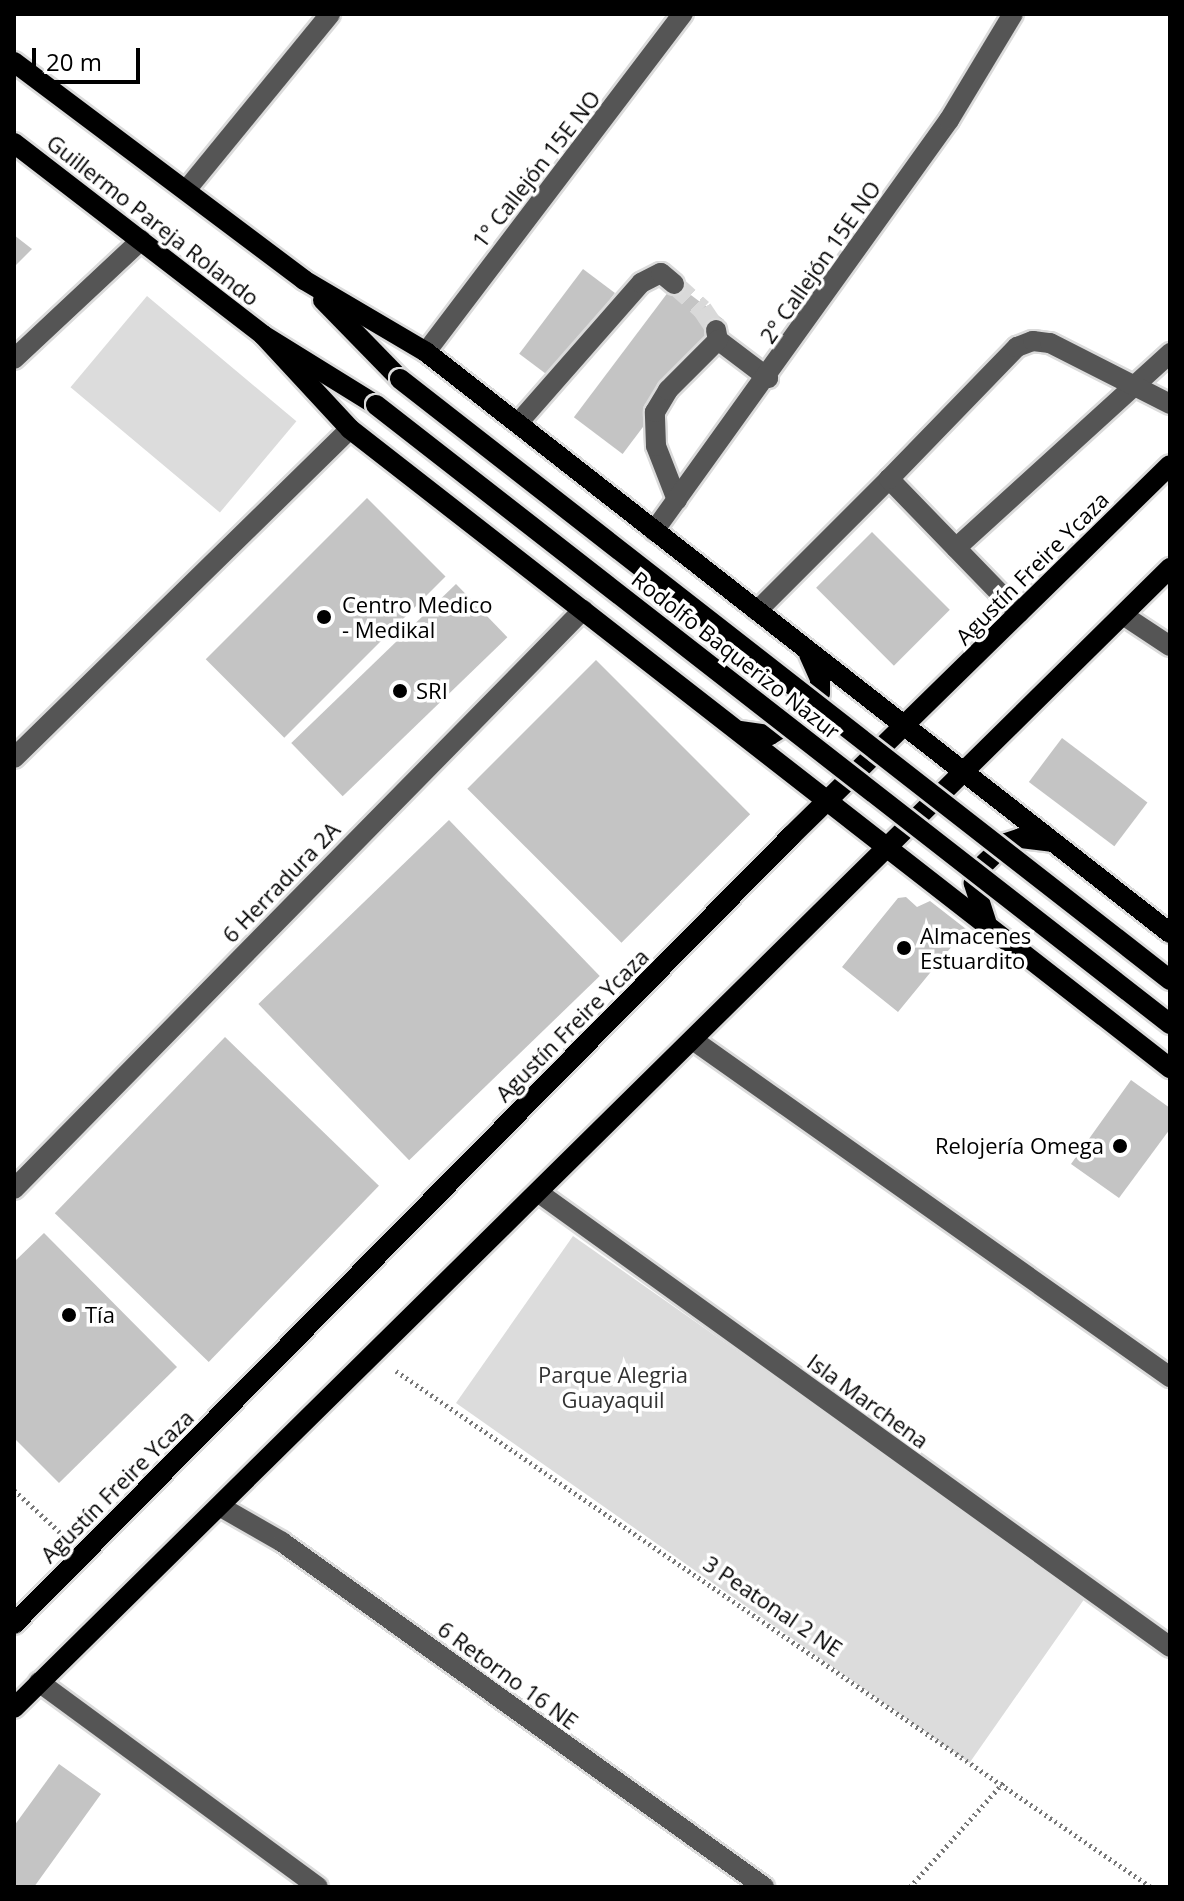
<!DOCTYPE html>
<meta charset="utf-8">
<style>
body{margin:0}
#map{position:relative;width:1184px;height:1901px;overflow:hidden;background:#fff;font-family:"Open Sans",sans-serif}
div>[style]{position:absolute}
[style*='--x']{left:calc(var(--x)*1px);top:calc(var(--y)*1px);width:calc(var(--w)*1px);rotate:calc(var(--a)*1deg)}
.green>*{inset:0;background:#dcdcdc;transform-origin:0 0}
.building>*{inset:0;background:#c4c4c4;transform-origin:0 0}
.minor-tunnel>*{height:20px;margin-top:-10px;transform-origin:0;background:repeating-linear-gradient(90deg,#d9d9d9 0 20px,transparent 0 30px)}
.path>*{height:5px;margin-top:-2.5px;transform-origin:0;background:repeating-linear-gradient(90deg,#777 0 2px,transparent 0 6px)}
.roads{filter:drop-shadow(2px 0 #dbdbdb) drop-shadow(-2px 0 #dbdbdb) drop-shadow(0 2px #dbdbdb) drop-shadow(0 -2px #dbdbdb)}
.minor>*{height:20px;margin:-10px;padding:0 10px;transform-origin:10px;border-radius:10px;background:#555}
.major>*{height:20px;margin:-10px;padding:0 10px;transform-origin:10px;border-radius:10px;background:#000}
.bridges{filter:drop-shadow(2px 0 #dbdbdb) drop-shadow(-2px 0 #dbdbdb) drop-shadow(0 2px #dbdbdb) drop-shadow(0 -2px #dbdbdb)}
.major-bridge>*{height:20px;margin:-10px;padding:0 10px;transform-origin:10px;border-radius:10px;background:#000}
.dots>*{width:22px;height:22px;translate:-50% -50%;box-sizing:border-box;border:4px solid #fff;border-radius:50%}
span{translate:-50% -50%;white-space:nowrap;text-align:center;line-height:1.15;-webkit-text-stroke:7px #fff;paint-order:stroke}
.street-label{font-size:22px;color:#000}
.poi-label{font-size:22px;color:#000}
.left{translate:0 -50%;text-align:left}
.right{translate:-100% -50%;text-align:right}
.park-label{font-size:22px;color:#333}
.frame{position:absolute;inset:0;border:16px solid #000;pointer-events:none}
.scale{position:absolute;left:32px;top:48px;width:108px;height:36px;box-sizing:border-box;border:4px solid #000;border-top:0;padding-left:10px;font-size:24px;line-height:28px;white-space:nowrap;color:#000;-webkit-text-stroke:6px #fff;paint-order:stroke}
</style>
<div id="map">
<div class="green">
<i style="left:147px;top:296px;width:195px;height:119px;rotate:40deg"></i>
<i style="left:573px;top:1236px;width:627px;height:204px;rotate:35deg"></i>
</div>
<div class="building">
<i style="clip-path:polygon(14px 235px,32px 249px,14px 267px)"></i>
<i style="left:583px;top:269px;width:40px;height:106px;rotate:37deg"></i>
<i style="left:675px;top:283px;width:61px;height:168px;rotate:37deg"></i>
<i style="left:367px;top:498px;width:111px;height:228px;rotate:45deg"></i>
<i style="left:872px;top:532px;width:110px;height:79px;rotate:45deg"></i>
<i style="left:456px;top:584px;width:74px;height:229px;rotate:46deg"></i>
<i style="left:596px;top:660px;width:218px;height:182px;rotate:45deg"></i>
<i style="left:1062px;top:738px;width:107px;height:55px;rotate:37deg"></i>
<i style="left:449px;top:820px;width:217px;height:265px;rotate:46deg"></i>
<i style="clip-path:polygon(906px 897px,917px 907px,930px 901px,966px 929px,898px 1012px,842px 967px,898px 898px)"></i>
<i style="left:225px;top:1037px;width:214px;height:245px;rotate:44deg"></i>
<i style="clip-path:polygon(1131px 1080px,1170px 1108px,1170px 1129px,1119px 1198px,1071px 1164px)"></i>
<i style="clip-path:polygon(44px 1233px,177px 1367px,59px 1483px,14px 1438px,14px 1262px)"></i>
<i style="clip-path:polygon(59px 1764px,101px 1794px,34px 1887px,14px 1887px,14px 1826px)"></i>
</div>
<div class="minor-tunnel">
<i style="--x:674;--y:284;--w:38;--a:42"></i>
<i style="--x:702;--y:309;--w:25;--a:56"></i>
</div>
<div class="path">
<i style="--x:396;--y:1371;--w:914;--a:34.35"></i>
<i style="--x:14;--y:1490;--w:67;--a:42.6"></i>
<i style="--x:910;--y:1887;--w:141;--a:-48.2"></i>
</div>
<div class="roads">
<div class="minor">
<i style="--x:187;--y:189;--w:226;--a:-50.7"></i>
<i style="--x:716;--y:330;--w:10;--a:79"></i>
<i style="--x:718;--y:340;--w:63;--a:37.2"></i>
<i style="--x:426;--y:352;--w:425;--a:-52.8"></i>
<i style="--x:14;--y:359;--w:174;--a:-43.1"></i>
<i style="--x:519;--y:422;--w:185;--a:-48.7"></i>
<i style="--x:641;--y:283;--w:22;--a:-27"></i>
<i style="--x:661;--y:273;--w:17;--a:40"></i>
<i style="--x:677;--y:500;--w:58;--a:-111.3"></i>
<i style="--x:656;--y:446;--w:34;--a:-92"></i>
<i style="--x:655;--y:412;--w:26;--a:-59"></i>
<i style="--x:668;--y:390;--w:71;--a:-45"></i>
<i style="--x:654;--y:531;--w:506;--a:-54.33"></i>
<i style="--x:949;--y:120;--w:124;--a:-58.9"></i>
<i style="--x:956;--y:548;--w:290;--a:-42.3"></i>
<i style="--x:757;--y:611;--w:187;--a:-45"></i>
<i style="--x:1019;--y:613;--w:187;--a:-134.1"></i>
<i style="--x:889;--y:479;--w:184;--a:-45.9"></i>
<i style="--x:1017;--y:347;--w:17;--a:-21"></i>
<i style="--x:1033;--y:341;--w:17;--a:7"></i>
<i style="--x:1050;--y:343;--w:135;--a:26.9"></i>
<i style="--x:1123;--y:615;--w:56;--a:33.4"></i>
<i style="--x:14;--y:758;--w:470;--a:-44.4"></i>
<i style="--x:693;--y:1040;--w:584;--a:35.24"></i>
<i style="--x:14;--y:1189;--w:812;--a:-45.5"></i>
<i style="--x:539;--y:1193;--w:777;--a:35.73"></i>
<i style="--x:221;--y:1507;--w:70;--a:29.8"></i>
<i style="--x:282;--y:1542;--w:593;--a:35.59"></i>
<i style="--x:39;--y:1682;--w:346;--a:36.3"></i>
</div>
<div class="major">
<i style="--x:14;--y:62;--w:363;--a:36.9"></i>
<i style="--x:304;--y:280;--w:142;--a:30.5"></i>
<i style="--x:426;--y:352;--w:944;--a:37.99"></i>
<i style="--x:14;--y:143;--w:314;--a:37.6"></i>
<i style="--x:263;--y:335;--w:133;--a:31.8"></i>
<i style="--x:323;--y:300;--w:110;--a:45.7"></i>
<i style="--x:263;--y:335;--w:128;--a:47.2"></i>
<i style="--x:350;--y:429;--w:1040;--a:37.93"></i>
<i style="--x:740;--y:731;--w:30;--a:8"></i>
<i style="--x:770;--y:735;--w:48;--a:-31.4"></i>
<i style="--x:811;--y:710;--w:19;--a:-62"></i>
<i style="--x:820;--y:693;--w:14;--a:-90"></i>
<i style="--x:820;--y:679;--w:27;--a:-114"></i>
<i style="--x:986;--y:921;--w:40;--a:-108"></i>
<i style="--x:974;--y:883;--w:19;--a:-65"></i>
<i style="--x:982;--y:866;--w:33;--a:-44"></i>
<i style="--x:1006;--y:843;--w:16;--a:-18"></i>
<i style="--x:1021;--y:838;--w:31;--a:7"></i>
<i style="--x:14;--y:1624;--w:1107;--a:-45.4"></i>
<i style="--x:791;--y:836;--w:530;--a:-44.39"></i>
<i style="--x:14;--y:1708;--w:1624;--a:-44.6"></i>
</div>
</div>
<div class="bridges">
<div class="major-bridge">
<i style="--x:400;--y:379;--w:977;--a:37.97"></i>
<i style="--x:376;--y:405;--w:1007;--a:37.94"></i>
</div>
</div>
<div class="dots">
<i style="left:324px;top:617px;background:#000"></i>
<i style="left:400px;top:691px;background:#000"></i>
<i style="left:904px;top:948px;background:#000"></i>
<i style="left:1120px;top:1146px;background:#000"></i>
<i style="left:69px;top:1315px;background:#000"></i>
</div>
<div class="street-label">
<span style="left:536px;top:169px;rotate:-52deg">1° Callejón 15E NO</span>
<span style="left:153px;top:220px;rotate:38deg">Guillermo Pareja Rolando</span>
<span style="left:820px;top:262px;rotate:-55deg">2° Callejón 15E NO</span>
<span style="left:1032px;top:568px;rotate:-45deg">Agustín Freire Ycaza</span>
<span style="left:736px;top:655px;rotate:38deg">Rodolfo Baquerizo Nazur</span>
<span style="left:281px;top:882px;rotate:-46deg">6 Herradura 2A</span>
<span style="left:572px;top:1025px;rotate:-45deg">Agustín Freire Ycaza</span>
<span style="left:868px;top:1401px;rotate:36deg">Isla Marchena</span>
<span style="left:117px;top:1486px;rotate:-45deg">Agustín Freire Ycaza</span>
<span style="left:773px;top:1606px;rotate:34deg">3 Peatonal 2 NE</span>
<span style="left:508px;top:1675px;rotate:36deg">6 Retorno 16 NE</span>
</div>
<div class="poi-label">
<span class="left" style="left:342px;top:617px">Centro Medico<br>- Medikal</span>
<span class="left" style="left:416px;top:691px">SRI</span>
<span class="left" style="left:920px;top:948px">Almacenes<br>Estuardito</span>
<span class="right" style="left:1104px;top:1146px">Relojería Omega</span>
<span class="left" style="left:85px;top:1315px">Tía</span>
</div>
<div class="park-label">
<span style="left:613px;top:1387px">Parque Alegria<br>Guayaquil</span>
</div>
<div class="frame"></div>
<div class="scale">20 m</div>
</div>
